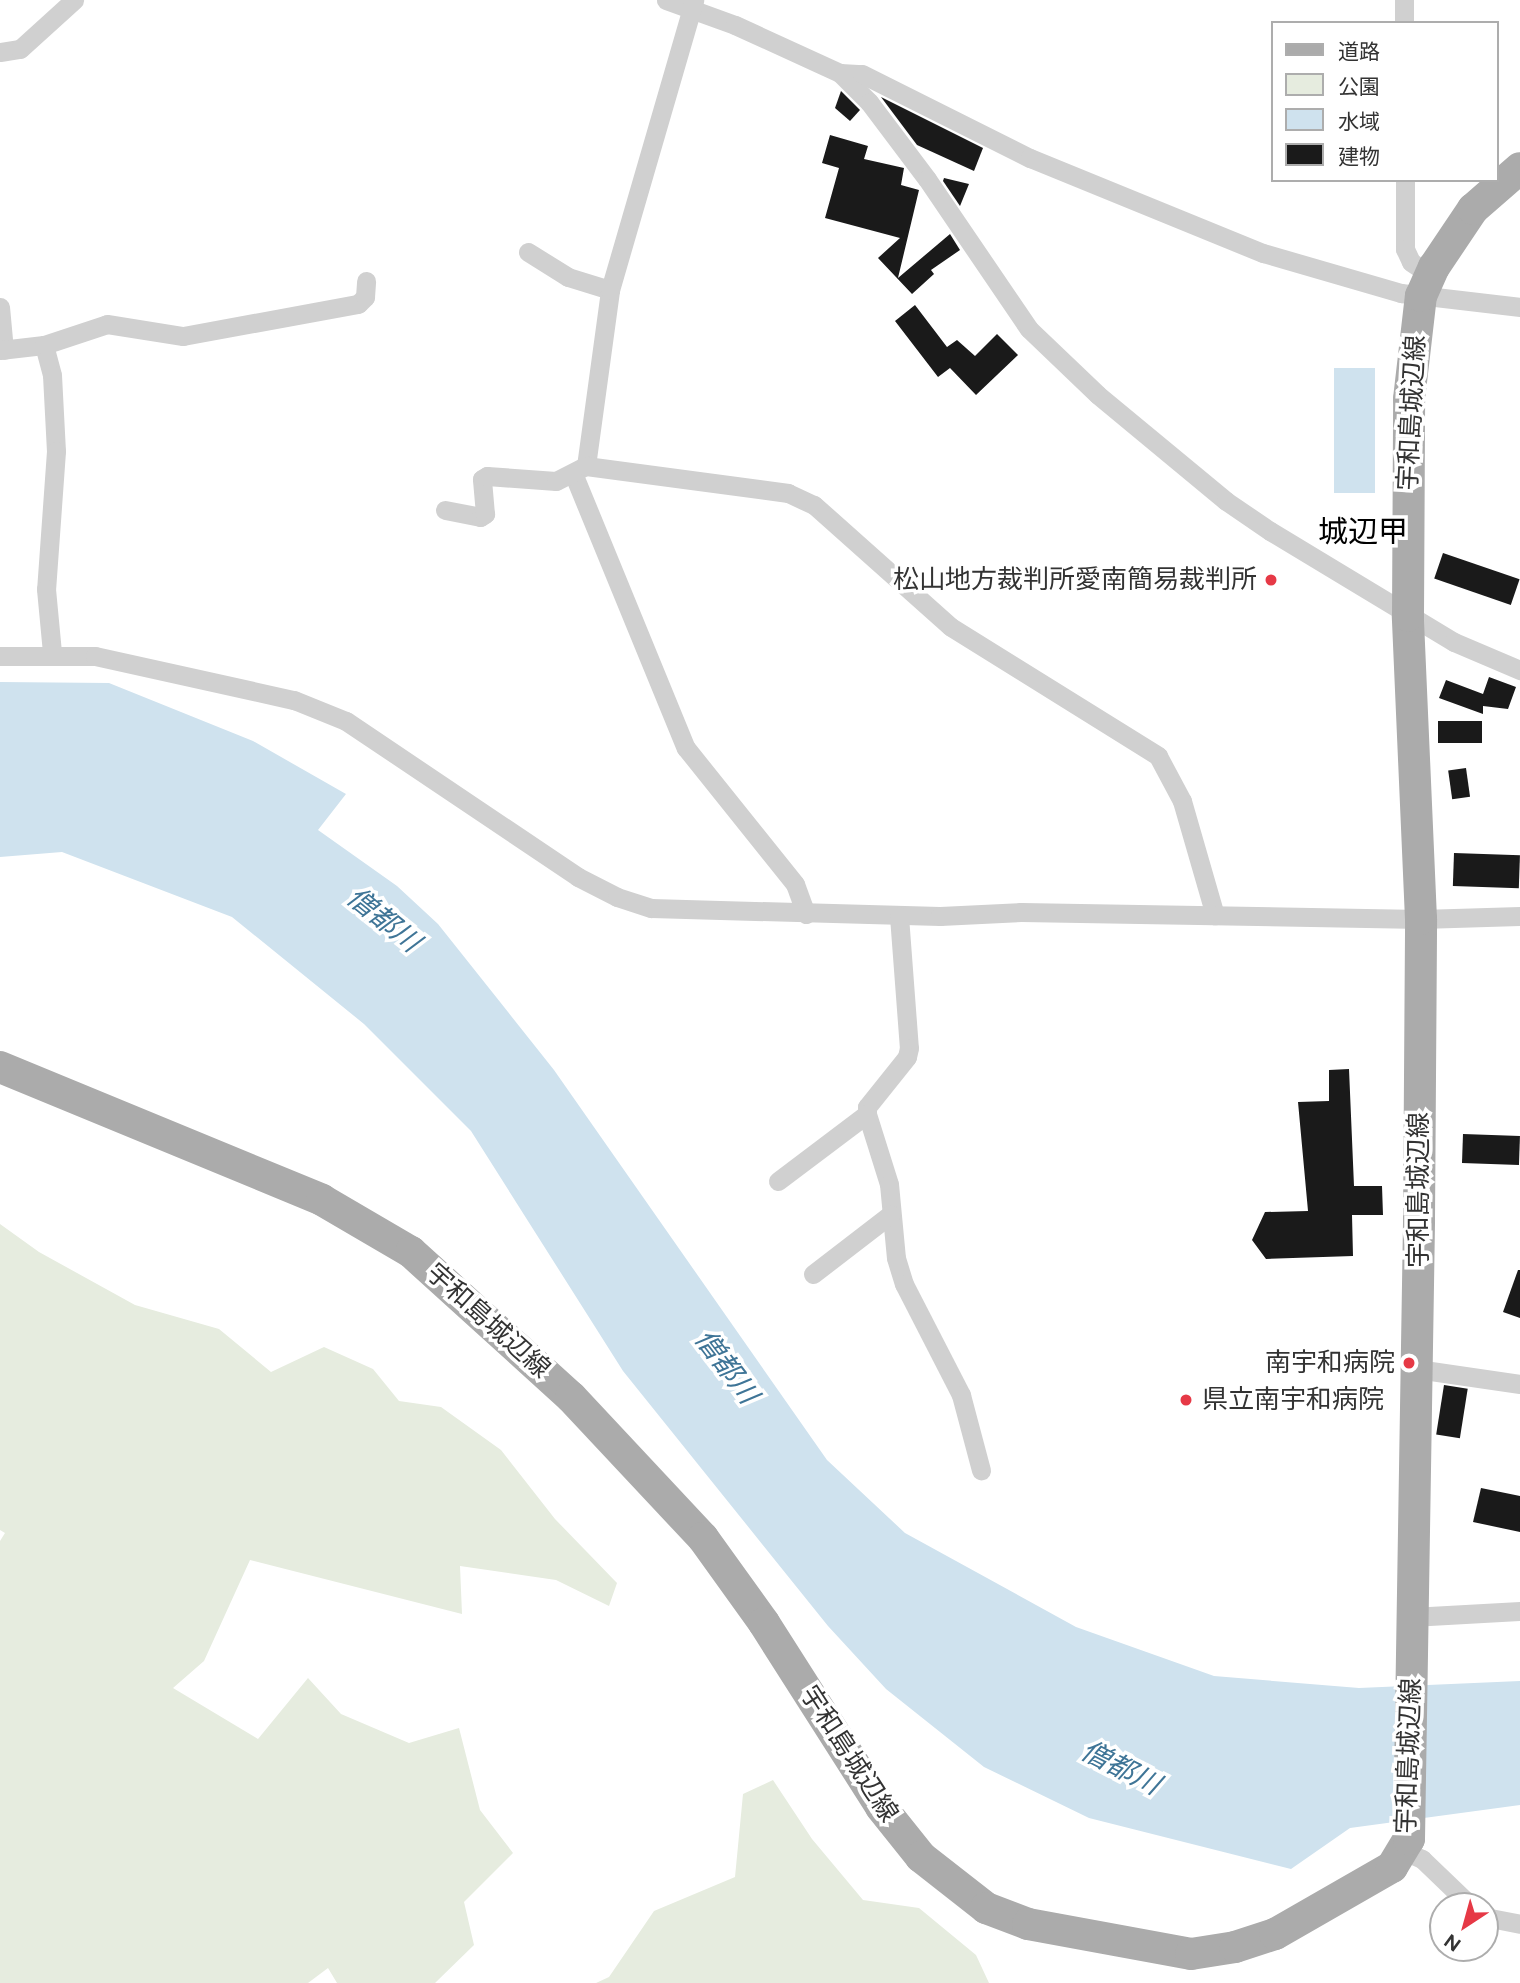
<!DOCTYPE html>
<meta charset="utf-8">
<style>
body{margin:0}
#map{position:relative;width:1520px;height:1983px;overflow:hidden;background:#fff;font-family:Figtree,"Noto Sans JP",sans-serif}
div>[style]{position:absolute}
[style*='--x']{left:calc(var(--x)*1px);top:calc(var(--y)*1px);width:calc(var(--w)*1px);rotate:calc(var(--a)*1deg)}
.green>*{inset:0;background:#e6ecdf}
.water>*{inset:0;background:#cfe2ee;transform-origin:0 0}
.building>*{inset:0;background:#1a1a1a;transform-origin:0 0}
.street>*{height:19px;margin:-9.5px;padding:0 9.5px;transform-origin:9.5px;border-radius:9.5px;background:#d0d0d0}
.primary>*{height:32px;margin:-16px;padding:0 16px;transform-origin:16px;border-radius:16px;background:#ababab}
.dots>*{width:19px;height:19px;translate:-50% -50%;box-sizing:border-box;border:4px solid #fff;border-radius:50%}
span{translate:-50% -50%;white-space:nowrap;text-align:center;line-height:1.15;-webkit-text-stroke:7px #fff;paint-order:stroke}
.street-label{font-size:26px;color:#333}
.poi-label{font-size:26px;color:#333}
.right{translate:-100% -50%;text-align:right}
.left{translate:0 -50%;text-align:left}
.water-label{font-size:28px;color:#3f7597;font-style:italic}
.quarter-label{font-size:30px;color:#000}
.legend{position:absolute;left:1271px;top:21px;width:228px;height:161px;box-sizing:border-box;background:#fff;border:2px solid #adadad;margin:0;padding:9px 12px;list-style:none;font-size:21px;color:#333}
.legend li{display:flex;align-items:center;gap:14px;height:35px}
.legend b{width:35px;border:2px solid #adadad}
.north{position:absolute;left:1429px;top:1892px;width:70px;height:70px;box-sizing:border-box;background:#fff;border:2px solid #adadad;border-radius:50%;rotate:216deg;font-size:19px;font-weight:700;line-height:28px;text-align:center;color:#333}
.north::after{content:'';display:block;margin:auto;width:24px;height:32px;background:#e63946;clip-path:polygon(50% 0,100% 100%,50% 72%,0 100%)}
</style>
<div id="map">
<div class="green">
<i style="clip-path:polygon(0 1224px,39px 1252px,135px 1305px,219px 1329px,271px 1372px,324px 1347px,373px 1369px,399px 1401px,441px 1407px,501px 1450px,555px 1519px,617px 1583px,609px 1606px,556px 1580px,460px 1566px,462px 1614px,250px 1560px,204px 1661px,173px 1688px,258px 1739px,308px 1678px,341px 1714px,409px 1743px,459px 1728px,480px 1810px,513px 1853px,464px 1902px,474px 1945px,435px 1983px,337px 1983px,328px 1968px,308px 1983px,0 1983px,0 1541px,5px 1533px,0 1530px)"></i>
<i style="clip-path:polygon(773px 1780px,812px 1839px,863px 1900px,919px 1908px,976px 1955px,989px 1983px,596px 1983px,609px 1977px,654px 1911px,735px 1877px,743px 1794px)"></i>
</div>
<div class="water">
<i style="left:1334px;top:368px;width:41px;height:125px"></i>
<i style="clip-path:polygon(0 682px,109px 683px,253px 741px,346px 794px,318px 830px,397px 886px,438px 924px,554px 1070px,827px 1460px,905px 1533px,1076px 1627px,1214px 1676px,1359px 1688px,1520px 1681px,1520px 1805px,1350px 1828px,1291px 1869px,1089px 1818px,984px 1767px,886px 1689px,828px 1626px,623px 1371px,471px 1131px,364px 1024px,232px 917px,62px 852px,0 857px)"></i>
</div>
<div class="building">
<i style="clip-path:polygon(841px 91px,860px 110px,850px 121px,835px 108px)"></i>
<i style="clip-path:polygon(881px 97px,983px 148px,974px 171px,917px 145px)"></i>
<i style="clip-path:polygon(830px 135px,868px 146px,864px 159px,904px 168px,901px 185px,919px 190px,898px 278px,950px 234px,960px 250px,931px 270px,934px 274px,912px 294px,878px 258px,900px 238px,825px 218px,839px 168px,822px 163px)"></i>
<i style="clip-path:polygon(944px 178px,969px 184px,960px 206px,943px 181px)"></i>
<i style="clip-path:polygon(915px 305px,947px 347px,957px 340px,975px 356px,997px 334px,1018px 355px,976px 395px,950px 368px,938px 377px,895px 321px)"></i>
<i style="left:1443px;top:553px;width:81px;height:27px;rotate:19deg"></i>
<i style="clip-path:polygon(1489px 677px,1516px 687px,1508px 709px,1483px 706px,1483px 714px,1439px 698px,1446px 680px,1483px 694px)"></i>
<i style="left:1438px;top:721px;width:44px;height:22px"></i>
<i style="left:1466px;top:768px;width:29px;height:18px;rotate:82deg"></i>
<i style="left:1454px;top:853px;width:66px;height:33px;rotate:2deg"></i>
<i style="clip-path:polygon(1349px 1069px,1354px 1186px,1382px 1186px,1383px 1215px,1352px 1215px,1353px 1256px,1266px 1259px,1252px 1240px,1265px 1212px,1308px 1211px,1298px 1102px,1329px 1101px,1329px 1070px)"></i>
<i style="left:1463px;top:1134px;width:57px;height:29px;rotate:2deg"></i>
<i style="clip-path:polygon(1518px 1270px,1520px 1270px,1520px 1318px,1503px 1312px)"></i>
<i style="left:1444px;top:1385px;width:24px;height:50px;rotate:9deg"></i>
<i style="clip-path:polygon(1481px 1488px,1520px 1496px,1520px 1532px,1473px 1522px)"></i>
</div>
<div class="street">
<i style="--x:666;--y:0;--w:73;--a:19.9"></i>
<i style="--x:735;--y:25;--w:115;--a:24.6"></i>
<i style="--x:840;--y:73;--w:41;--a:45"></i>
<i style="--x:869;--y:102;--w:96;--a:53"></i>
<i style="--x:927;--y:179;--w:181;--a:55.8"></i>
<i style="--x:1029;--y:329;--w:95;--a:43.7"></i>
<i style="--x:1098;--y:395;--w:166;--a:39.6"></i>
<i style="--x:1226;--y:501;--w:53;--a:34.3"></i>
<i style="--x:1270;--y:531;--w:215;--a:31.1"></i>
<i style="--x:1454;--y:642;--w:72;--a:23"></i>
<i style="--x:1404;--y:0;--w:23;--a:90"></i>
<i style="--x:0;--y:52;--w:20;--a:-9"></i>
<i style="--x:20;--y:49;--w:73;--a:-42.2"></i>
<i style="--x:840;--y:73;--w:22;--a:3"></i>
<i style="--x:862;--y:74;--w:188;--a:26.6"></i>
<i style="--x:1030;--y:158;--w:252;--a:22.2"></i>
<i style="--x:1263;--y:253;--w:144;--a:16.2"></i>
<i style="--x:1401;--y:293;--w:120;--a:6.7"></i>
<i style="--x:1405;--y:180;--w:69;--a:90"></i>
<i style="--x:1405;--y:249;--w:14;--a:65"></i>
<i style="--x:1411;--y:262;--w:23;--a:34"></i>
<i style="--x:528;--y:252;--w:47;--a:32"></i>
<i style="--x:568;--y:277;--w:44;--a:17.2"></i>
<i style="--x:0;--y:307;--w:43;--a:84.7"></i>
<i style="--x:44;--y:345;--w:31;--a:75"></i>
<i style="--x:52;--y:375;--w:76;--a:87"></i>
<i style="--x:56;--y:451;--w:138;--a:94.1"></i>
<i style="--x:46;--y:589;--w:64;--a:84.6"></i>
<i style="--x:0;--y:350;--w:44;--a:-6.5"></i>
<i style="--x:44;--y:345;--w:66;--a:-18.4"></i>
<i style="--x:107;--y:324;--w:77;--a:9"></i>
<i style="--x:183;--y:336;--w:178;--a:-10.4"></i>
<i style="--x:358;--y:304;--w:10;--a:-45"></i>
<i style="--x:365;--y:297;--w:16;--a:-86"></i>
<i style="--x:586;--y:466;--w:178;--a:-82.2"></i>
<i style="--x:610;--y:290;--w:302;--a:-73.8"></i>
<i style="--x:573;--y:473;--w:297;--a:67.7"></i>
<i style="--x:686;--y:748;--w:174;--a:51.3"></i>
<i style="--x:795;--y:884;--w:32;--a:70"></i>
<i style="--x:445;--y:510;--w:36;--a:11"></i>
<i style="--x:480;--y:517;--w:6;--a:-31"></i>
<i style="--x:485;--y:514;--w:35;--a:-95"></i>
<i style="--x:482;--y:479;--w:6;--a:-31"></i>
<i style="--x:487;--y:476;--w:69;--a:4.1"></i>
<i style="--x:556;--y:481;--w:34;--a:-27"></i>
<i style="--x:586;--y:466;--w:204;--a:7.6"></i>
<i style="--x:788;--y:493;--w:29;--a:25"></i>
<i style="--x:814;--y:505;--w:183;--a:41.7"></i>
<i style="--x:951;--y:627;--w:244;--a:31.9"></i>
<i style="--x:1158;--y:756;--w:51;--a:61.9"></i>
<i style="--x:1182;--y:801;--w:119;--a:73.9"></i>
<i style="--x:0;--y:656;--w:95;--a:0"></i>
<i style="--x:95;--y:656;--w:204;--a:12.5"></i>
<i style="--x:294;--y:700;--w:56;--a:22"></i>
<i style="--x:346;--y:721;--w:280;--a:33.9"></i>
<i style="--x:578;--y:877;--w:44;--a:27.1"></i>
<i style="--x:617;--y:897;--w:36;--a:18"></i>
<i style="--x:651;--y:908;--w:289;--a:1.6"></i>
<i style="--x:940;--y:916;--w:81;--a:-2.8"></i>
<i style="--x:1021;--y:912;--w:400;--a:1"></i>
<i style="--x:1421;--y:919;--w:99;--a:-1.7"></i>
<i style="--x:899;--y:916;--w:132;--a:85.7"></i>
<i style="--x:909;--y:1048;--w:9;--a:103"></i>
<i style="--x:907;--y:1057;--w:64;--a:128.7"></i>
<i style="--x:867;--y:1107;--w:7;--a:90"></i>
<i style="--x:867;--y:1114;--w:73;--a:72.6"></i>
<i style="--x:889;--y:1184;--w:74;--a:84.6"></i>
<i style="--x:896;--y:1258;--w:27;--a:73"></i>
<i style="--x:904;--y:1284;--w:125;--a:62.8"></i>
<i style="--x:961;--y:1395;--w:78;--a:75.1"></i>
<i style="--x:778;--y:1181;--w:111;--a:-37"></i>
<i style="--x:813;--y:1274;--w:98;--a:-37.6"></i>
<i style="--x:1417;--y:1369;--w:104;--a:8.3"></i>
<i style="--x:1411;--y:1617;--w:109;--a:-3.2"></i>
<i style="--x:1404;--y:1851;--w:20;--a:24"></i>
<i style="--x:1422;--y:1859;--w:68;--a:43.8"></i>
<i style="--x:1485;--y:1917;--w:36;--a:11"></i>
</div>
<div class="primary">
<i style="--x:0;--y:1067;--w:348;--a:22.4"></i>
<i style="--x:322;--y:1200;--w:103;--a:30.3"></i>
<i style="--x:411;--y:1252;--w:216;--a:42.2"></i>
<i style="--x:571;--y:1397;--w:193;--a:46.9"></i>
<i style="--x:703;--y:1538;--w:105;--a:54.3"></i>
<i style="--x:764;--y:1623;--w:218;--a:57.5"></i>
<i style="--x:881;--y:1807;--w:64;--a:51.3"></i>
<i style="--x:921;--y:1857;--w:83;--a:38.1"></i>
<i style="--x:986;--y:1908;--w:45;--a:20.9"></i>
<i style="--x:1028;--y:1924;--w:166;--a:10.4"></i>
<i style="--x:1191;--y:1954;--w:45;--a:-9"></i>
<i style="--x:1235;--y:1947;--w:42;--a:-18"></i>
<i style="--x:1275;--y:1934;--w:135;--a:-29.8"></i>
<i style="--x:1392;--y:1867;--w:33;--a:-59"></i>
<i style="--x:1409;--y:1839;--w:619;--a:-89.07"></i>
<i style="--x:1419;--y:1220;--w:301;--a:-89.6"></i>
<i style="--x:1421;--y:919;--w:303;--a:-92.5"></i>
<i style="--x:1408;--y:616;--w:217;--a:-89.7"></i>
<i style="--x:1409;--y:399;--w:104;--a:-83.4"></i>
<i style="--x:1421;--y:296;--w:32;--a:-66"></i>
<i style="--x:1434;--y:267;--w:70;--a:-56.1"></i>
<i style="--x:1473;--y:209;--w:62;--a:-41.1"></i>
</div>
<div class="dots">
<i style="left:1271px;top:580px;background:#e63946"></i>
<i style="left:1409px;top:1363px;background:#e63946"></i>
<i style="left:1186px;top:1400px;background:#e63946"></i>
</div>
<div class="street-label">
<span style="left:1412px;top:413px;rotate:-87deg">宇和島城辺線</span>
<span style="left:1419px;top:1190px;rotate:-90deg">宇和島城辺線</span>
<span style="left:488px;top:1321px;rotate:42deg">宇和島城辺線</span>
<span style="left:849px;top:1754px;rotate:57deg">宇和島城辺線</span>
<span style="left:1409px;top:1756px;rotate:-88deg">宇和島城辺線</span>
</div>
<div class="poi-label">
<span class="right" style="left:1257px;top:580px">松山地方裁判所愛南簡易裁判所</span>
<span class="right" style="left:1395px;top:1363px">南宇和病院</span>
<span class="left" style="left:1202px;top:1400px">県立南宇和病院</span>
</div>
<div class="water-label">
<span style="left:384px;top:919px;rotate:39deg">僧都川</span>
<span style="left:727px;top:1366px;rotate:53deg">僧都川</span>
<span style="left:1121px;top:1767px;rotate:27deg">僧都川</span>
</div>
<div class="quarter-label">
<span style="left:1363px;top:532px">城辺甲</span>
</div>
<ul class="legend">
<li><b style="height:9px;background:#ababab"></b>道路</li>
<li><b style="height:19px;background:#e6ecdf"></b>公園</li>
<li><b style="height:19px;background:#cfe2ee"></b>水域</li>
<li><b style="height:19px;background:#1a1a1a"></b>建物</li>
</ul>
<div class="north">N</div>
</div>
